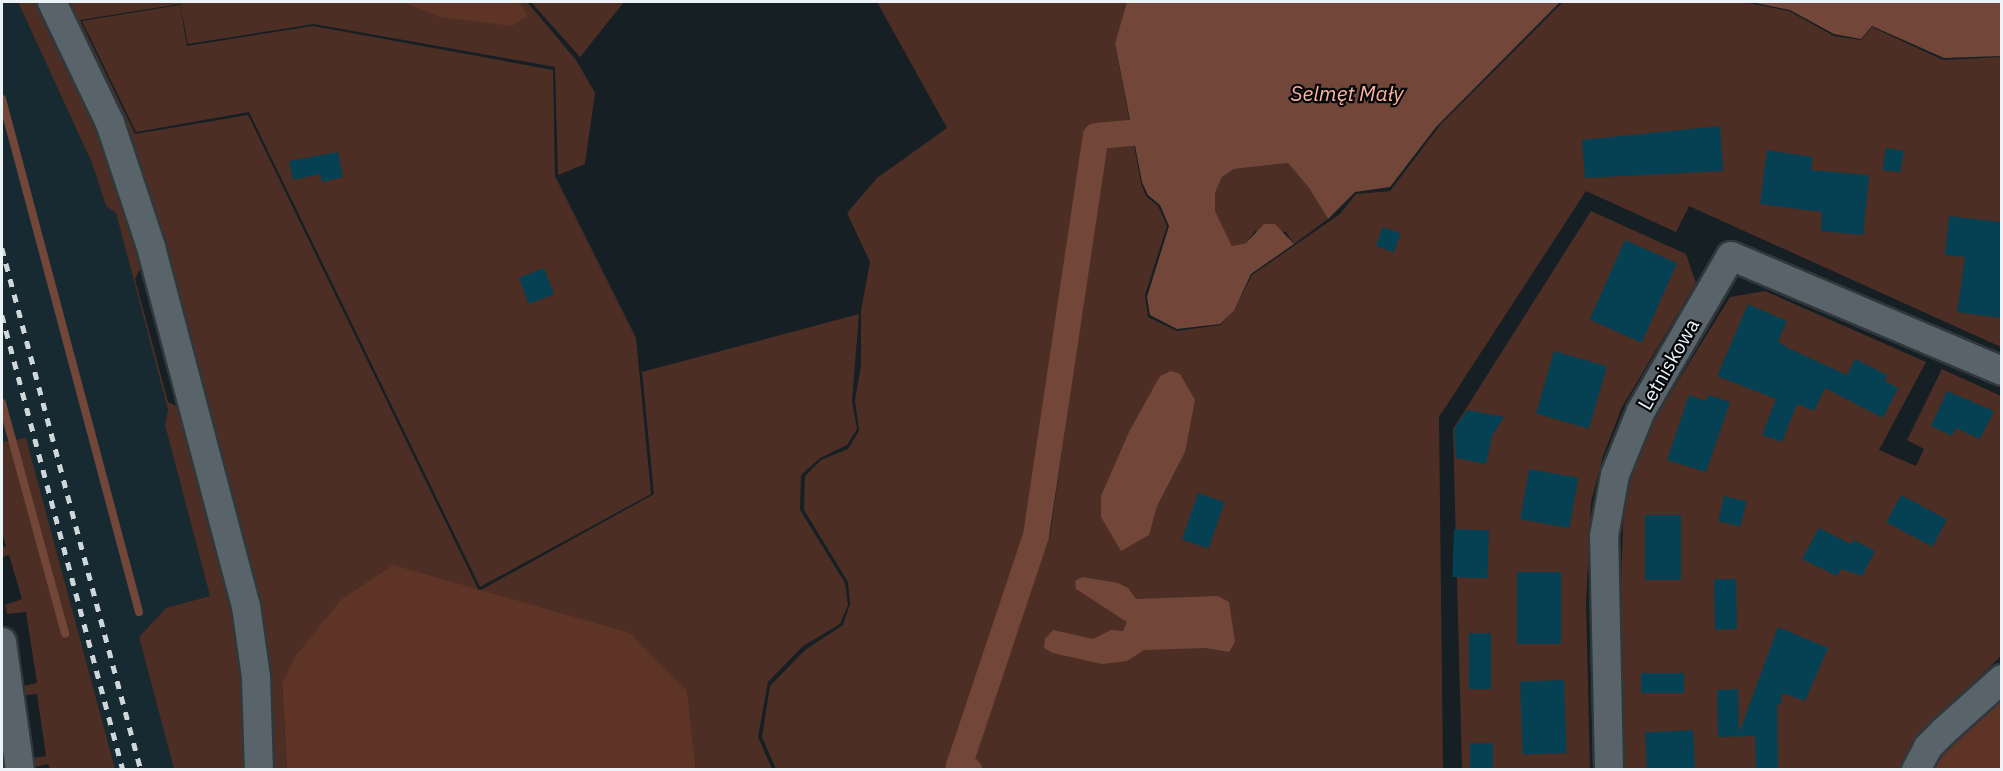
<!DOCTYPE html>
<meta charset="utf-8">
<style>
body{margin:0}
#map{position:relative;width:2003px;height:771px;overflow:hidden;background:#151f24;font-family:"IBM Plex Sans",sans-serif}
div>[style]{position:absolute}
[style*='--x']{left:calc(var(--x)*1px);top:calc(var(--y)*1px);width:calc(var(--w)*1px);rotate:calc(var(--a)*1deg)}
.built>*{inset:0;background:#182a31}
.green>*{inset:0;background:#4d2e24}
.forest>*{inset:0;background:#5e3427}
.water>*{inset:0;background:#724739}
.stream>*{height:8px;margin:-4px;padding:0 4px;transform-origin:4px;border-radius:4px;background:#724739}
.canal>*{height:26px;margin:-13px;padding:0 13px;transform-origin:13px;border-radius:13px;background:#724739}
.building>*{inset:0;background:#064053;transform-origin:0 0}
.roads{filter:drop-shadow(2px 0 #31383c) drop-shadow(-2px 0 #31383c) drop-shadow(0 2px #31383c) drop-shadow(0 -2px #31383c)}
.minor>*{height:28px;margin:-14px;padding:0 14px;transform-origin:14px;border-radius:14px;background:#586469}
.rail>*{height:4.5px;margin-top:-2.25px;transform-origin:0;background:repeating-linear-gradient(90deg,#cfd7da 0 8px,transparent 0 16px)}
span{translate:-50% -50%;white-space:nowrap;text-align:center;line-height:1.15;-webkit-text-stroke:4.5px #05080a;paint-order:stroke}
.street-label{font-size:20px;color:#ecf3f6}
.water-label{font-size:21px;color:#fdb39b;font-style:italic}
.frame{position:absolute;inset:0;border:3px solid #ecf3f6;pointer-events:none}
</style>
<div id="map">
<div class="built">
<i style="clip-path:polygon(2px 2px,18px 2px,92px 163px,106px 206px,116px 213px,168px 410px,165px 425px,210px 596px,166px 608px,139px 637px,174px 769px,115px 769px,26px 438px,2px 442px)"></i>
</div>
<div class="green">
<i style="clip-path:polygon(18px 2px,39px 2px,91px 109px,143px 264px,135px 279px,168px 402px,183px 410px,240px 639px,247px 769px,174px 769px,139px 637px,166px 608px,210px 596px,165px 425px,168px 410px,116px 213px,106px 206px,92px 163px)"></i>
<i style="clip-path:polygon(66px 2px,527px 2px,576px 60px,595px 93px,585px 164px,558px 175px,555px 67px,314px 24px,188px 44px,180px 4px,80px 20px,135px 134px,248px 115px,479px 591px,654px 494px,642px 372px,859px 314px,852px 401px,857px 429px,847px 445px,820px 458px,801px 475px,800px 510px,845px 583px,848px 605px,840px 624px,803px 646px,768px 682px,758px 737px,772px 769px,696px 769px,687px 691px,282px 684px,287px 769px,271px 769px,252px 567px,165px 243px)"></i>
<i style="clip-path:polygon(531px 2px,624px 2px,580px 57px)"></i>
<i style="clip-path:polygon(877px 2px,1127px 2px,1115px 43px,1141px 183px,1146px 196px,1158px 206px,1167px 226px,1145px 295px,1148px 317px,1177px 331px,1220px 325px,1234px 311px,1252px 275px,1340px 214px,1356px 194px,1390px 191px,1441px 124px,1563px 2px,1745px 2px,1789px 11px,1834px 36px,1861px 40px,1872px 27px,1943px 60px,2001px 57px,2001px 347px,1689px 206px,1676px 232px,1586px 191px,1439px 417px,1443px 769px,961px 769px,1050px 536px,1105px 146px,1047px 536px,958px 769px,776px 769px,762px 737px,770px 686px,805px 650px,843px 625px,850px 604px,848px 582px,804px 510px,805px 476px,821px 460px,848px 449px,859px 431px,855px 400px,861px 366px,861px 311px,870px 262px,847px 213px,877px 178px,947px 128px)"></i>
<i style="clip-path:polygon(180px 5px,187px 46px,313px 26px,553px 70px,555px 176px,636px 338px,651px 494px,480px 587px,249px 112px,136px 132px,82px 21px)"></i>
<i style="clip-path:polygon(1288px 163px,1309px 188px,1328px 219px,1294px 244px,1286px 232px,1255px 231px,1246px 243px,1232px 246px,1215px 211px,1215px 193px,1222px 177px,1234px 169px)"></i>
<i style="clip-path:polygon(1591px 211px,1686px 254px,1696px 283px,1622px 407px,1603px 456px,1591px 502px,1586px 604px,1590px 769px,1462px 769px,1453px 429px)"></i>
<i style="clip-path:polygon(1765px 291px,1926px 362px,1879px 450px,1916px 466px,1924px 449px,1907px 440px,1942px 369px,2001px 396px,2001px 656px,1916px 737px,1902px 769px,1623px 770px,1620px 606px,1624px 506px,1632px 475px,1651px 425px,1730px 297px)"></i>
<i style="clip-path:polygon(26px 438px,115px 769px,50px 769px,48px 764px,30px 768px,28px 759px,46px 756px,37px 694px,19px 696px,18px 687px,37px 683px,26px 612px,7px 614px,5px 605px,22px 599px,9px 555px,2px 557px,2px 548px,6px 546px,2px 532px,2px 442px)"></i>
</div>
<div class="forest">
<i style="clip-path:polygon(403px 2px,518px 2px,528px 16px,512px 26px,440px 17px)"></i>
<i style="clip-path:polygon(393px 565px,630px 633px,687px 691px,696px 769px,287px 769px,282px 684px,294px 658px,342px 599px)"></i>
<i style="clip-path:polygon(2001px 696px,2001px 769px,1930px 770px,1934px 760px)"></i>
</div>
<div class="water">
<i style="clip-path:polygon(1127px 2px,1560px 2px,1436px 127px,1390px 187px,1355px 192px,1328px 219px,1309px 188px,1288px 163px,1234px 169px,1222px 177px,1215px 193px,1215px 211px,1232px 246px,1246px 243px,1264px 224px,1275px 224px,1294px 244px,1251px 274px,1234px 311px,1220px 324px,1177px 329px,1150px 315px,1147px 297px,1169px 226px,1160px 205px,1148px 195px,1142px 182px,1115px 43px)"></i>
<i style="clip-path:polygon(1751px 2px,2001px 2px,2001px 56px,1944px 58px,1872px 26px,1861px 39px,1834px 34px,1790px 10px)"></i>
<i style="clip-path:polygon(1171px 371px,1180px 374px,1195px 400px,1185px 452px,1157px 506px,1149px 535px,1121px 551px,1101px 517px,1101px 496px,1129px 432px,1160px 376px)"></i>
<i style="clip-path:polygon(1082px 577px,1118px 583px,1128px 588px,1136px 599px,1218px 596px,1229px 602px,1235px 642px,1229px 652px,1205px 648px,1144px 650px,1127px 661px,1102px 664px,1053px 653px,1044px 648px,1045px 639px,1053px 630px,1093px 639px,1111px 630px,1123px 631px,1127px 622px,1076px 589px,1075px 581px)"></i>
</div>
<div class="stream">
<i style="--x:2;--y:99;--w:531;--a:75.05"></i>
<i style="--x:2;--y:403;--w:239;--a:74.7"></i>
</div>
<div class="canal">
<i style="--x:969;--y:770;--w:11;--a:-158"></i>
<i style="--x:959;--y:766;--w:243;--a:-71.5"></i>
<i style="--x:1036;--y:536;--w:404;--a:-81.5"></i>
<i style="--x:1096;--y:136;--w:37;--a:-5"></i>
</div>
<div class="building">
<i style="clip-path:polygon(1720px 126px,1723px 171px,1585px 178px,1582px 140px)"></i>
<i style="left:1886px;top:148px;width:18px;height:22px;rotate:9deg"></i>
<i style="clip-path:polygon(1767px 150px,1813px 157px,1811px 170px,1869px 175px,1863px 235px,1821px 231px,1822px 212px,1760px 204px)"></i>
<i style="clip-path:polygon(338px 152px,343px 177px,322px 182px,320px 174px,293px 180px,289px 161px)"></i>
<i style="clip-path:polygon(1949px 216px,2001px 222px,2001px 318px,1957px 312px,1965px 257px,1945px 255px)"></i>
<i style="left:1383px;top:227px;width:19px;height:20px;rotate:21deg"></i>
<i style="left:1625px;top:240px;width:57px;height:87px;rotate:24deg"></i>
<i style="left:544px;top:268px;width:28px;height:27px;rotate:69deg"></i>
<i style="clip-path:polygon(1748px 304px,1787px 321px,1778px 341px,1786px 347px,1847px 375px,1855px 359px,1887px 375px,1885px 381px,1898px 388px,1883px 418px,1825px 388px,1814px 411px,1797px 404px,1782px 442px,1762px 435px,1776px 399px,1717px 376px)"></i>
<i style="left:1554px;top:351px;width:55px;height:65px;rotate:16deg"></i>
<i style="clip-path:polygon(1947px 391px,1994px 411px,1980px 439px,1956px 428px,1952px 436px,1931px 426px)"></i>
<i style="clip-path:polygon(1689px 395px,1706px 401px,1709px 395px,1730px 402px,1706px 472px,1667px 460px)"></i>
<i style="clip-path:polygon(1467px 410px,1504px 417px,1492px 436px,1486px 464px,1456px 458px,1454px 429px)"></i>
<i style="left:1529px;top:469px;width:50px;height:51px;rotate:10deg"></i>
<i style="left:1198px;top:493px;width:28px;height:49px;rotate:19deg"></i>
<i style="left:1901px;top:495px;width:52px;height:31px;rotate:28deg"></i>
<i style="left:1724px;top:496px;width:23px;height:26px;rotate:13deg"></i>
<i style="left:1645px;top:515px;width:36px;height:65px"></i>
<i style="clip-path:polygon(1819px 528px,1851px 544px,1854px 540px,1875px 551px,1862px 576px,1841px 569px,1837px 576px,1802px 559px)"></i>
<i style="left:1454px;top:529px;width:35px;height:48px;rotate:2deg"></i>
<i style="left:1517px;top:572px;width:44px;height:72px"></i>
<i style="left:1736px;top:579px;width:50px;height:22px;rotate:89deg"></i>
<i style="clip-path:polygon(1778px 627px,1828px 648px,1805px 701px,1782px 693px,1781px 705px,1777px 704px,1778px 770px,1756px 770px,1755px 736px,1718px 737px,1717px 690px,1738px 689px,1739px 733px)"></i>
<i style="left:1469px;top:633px;width:22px;height:56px"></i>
<i style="left:1684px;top:673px;width:20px;height:43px;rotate:90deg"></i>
<i style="left:1564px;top:680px;width:73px;height:44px;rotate:88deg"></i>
<i style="left:1693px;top:730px;width:40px;height:48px;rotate:87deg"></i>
<i style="left:1470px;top:743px;width:23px;height:27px"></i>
</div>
<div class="roads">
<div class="minor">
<i style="--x:52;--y:2;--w:134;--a:64.4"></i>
<i style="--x:110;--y:123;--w:131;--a:71.7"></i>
<i style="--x:151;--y:247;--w:371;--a:75.2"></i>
<i style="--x:246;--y:606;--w:72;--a:82"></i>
<i style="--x:256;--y:677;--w:93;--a:88.2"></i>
<i style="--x:2;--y:642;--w:129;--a:82"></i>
<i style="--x:1609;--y:770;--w:234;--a:-91.2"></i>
<i style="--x:1604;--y:536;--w:62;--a:-79.8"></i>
<i style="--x:1615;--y:475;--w:69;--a:-67.9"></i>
<i style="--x:1641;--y:411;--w:179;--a:-59.9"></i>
<i style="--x:1731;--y:256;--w:294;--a:23"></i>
<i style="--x:1916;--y:770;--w:26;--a:-62"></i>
<i style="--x:1928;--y:747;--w:23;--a:-45"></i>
<i style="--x:1944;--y:731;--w:78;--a:-41.9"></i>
</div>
</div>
<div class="rail">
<i style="--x:2;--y:248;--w:540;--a:75.09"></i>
<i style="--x:2;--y:315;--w:471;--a:75.1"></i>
</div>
<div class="street-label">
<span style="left:1668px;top:364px;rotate:-60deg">Letniskowa</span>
</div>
<div class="water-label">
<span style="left:1347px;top:93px">Selmęt Mały</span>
</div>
<div class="frame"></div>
</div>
